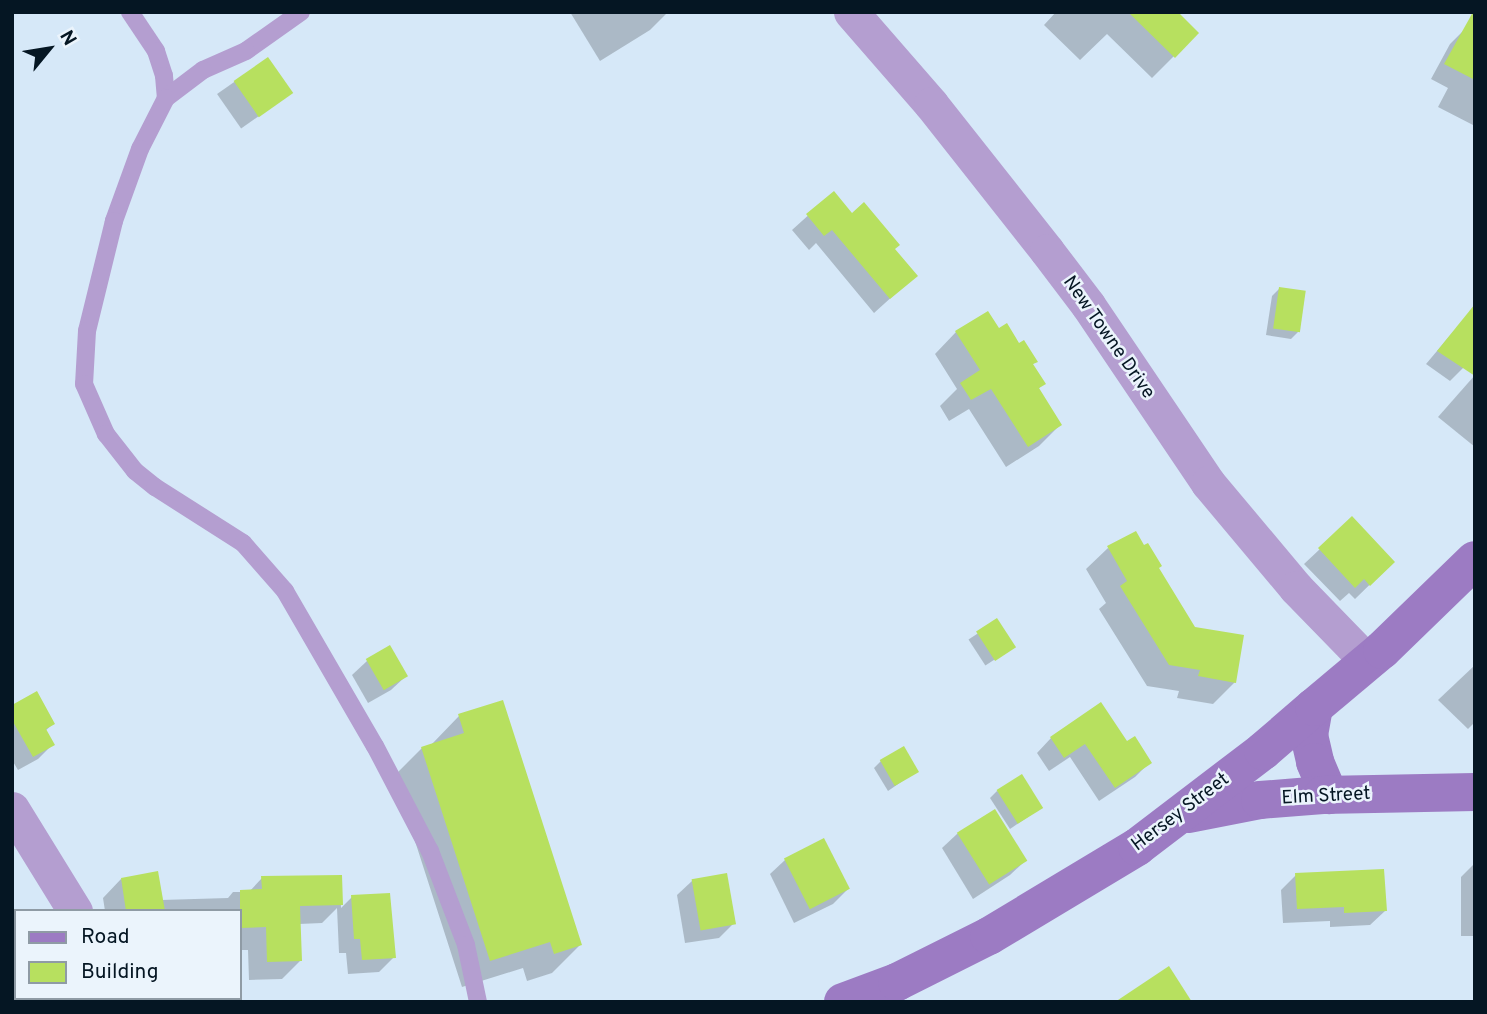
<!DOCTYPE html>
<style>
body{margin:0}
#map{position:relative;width:1487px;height:1014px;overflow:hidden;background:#d6e8f8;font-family:Overpass,sans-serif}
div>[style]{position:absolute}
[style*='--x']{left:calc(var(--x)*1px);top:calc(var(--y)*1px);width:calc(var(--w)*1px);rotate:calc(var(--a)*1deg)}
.shadow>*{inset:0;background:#0003;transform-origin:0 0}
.building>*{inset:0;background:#b7e05f;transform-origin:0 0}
.lane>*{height:18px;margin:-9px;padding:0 9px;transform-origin:9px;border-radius:9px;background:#b49ed0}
.street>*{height:35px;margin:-17.5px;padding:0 17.5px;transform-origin:17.5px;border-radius:17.5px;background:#b49ed0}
.secondary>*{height:38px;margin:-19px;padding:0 19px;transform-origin:19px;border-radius:19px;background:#9c7bc3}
span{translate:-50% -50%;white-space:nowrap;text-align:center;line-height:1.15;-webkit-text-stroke:5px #ebf4fc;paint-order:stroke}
.street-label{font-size:19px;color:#051623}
.frame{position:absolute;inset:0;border:14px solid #051623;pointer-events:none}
.legend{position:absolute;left:14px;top:909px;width:228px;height:91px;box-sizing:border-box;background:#ebf4fc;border:2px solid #8f9ba5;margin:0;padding:9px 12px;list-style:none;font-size:21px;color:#051623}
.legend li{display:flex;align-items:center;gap:14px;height:35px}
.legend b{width:35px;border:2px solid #8f9ba5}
.north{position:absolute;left:14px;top:14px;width:70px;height:70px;-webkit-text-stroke:5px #ebf4fc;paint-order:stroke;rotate:60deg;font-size:19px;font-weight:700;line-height:28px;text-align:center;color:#051623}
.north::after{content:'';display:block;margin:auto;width:24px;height:32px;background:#051623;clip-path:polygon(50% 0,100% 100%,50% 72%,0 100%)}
</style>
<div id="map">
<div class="shadow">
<i style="clip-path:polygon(570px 12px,668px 12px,650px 30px,600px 61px)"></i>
<i style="clip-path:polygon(1056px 12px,1176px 12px,1197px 33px,1152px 78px,1107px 34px,1080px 60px,1044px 25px)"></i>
<i style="clip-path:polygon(1465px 29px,1475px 35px,1473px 125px,1438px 107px,1448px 88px,1431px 79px,1450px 44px)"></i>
<i style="left:267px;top:59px;width:42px;height:61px;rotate:55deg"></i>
<i style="clip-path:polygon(833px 193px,852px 215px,893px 249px,915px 276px,874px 313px,816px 243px,809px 250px,792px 230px)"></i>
<i style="clip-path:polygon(1279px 289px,1298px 332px,1291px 339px,1266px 335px,1272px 296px)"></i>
<i style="clip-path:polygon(1475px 306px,1463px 368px,1450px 381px,1426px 364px)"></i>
<i style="clip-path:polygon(999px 331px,1035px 362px,1032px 365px,1044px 384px,1038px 389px,1060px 425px,1039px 446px,1006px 467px,969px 409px,949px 421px,940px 406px,957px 389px,935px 354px,956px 332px)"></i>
<i style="clip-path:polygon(1475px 375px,1475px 447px,1438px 417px)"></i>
<i style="clip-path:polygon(1352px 519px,1393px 562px,1355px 599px,1349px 593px,1340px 601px,1304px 564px)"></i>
<i style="clip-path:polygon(1108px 548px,1157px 569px,1194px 628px,1235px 682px,1213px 704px,1177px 698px,1179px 691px,1147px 686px,1099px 609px,1106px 603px,1086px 569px)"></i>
<i style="left:997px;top:621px;width:31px;height:34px;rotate:57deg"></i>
<i style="clip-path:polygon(389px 647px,406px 676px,391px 690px,368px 703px,352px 675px,367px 661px)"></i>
<i style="clip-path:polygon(1475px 665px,1475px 722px,1468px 729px,1438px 700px)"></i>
<i style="clip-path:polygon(12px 707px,53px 724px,45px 731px,53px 744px,38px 759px,18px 770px,12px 760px)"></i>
<i style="clip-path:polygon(459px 716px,580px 945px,552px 973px,527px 981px,523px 968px,462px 987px,394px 776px,422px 748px,431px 745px)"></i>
<i style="clip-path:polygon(1051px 738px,1127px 743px,1150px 762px,1135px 777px,1099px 801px,1070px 757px,1049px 771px,1037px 753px)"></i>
<i style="clip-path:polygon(881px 761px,917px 771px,888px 791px,874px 768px)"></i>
<i style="clip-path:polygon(997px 791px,1041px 808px,1010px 829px,990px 798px)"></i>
<i style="clip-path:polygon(994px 811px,1025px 861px,1010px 875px,973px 899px,942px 848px,957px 834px)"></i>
<i style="clip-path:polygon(785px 860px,848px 889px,833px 904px,794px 923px,770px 874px)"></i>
<i style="clip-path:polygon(1475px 863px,1475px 936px,1461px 936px,1461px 877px)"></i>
<i style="clip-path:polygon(1296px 875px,1385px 911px,1370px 925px,1330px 927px,1330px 921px,1283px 923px,1281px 890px)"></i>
<i style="clip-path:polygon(340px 876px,341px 908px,352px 897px,394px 957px,379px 972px,348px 974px,346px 953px,339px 953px,337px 908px,322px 923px,299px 924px,301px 960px,282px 979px,249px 980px,248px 950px,240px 950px,240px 911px,105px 911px,103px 898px,121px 879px,161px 900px,228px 898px,233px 892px,249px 892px,262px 878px)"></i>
<i style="clip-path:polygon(692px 881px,734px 923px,719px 938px,685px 943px,677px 895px)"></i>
<i style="left:16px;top:917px;width:65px;height:4px;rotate:90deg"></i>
</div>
<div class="building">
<i style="clip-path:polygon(1128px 12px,1178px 12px,1199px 33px,1175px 58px)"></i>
<i style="clip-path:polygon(1473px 12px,1475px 12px,1475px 80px,1444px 64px)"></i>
<i style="left:268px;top:57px;width:44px;height:42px;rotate:55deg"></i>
<i style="clip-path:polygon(834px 191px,852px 213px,864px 202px,900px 245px,895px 249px,918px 276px,890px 299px,832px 230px,824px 236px,806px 214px)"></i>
<i style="left:1279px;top:287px;width:27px;height:42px;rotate:8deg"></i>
<i style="clip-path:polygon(1475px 304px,1475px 376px,1437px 351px)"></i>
<i style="clip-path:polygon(988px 311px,999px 328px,1007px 323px,1019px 343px,1024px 340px,1038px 362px,1033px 364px,1046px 384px,1039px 388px,1062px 425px,1028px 447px,991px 389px,971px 400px,960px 383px,980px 370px,955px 331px)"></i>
<i style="clip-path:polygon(1352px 516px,1395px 562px,1370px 586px,1364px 579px,1355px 588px,1318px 548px)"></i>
<i style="clip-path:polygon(1136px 531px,1144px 545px,1148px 543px,1162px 566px,1159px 568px,1195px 627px,1244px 635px,1236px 683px,1198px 676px,1200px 670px,1169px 665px,1120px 586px,1127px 581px,1107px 546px)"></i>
<i style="left:997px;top:618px;width:35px;height:25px;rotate:57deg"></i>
<i style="left:390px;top:645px;width:36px;height:28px;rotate:60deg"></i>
<i style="clip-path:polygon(37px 691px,55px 724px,46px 729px,55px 745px,33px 757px,12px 720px,12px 705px)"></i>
<i style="clip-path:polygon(503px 700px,582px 945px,554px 954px,550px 942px,490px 961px,421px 747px,464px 733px,458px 714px)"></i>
<i style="clip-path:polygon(1101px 702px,1127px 741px,1135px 736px,1152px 763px,1115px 788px,1085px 744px,1064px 758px,1050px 737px)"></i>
<i style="left:904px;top:746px;width:30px;height:28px;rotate:60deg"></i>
<i style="left:1022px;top:774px;width:40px;height:30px;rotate:58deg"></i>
<i style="left:995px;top:809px;width:61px;height:45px;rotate:58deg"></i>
<i style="left:824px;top:838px;width:57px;height:45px;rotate:63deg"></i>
<i style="clip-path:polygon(1384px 869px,1387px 911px,1344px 913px,1344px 907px,1297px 909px,1295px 873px)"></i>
<i style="clip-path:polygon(158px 871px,165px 911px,126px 911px,121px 878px)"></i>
<i style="left:727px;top:873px;width:52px;height:36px;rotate:80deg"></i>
<i style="clip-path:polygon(342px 875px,343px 905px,300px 906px,302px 961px,267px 962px,266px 927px,240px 928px,240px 890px,262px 889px,261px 876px)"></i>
<i style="clip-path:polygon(390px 893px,396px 958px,362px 960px,360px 939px,354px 939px,351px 895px)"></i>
<i style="clip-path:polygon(1169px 966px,1192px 1002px,1115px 1002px)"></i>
</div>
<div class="lane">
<i style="--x:130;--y:12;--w:47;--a:56.3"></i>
<i style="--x:156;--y:51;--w:26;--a:72"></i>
<i style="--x:164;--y:76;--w:22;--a:85"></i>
<i style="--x:301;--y:12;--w:67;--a:144.7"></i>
<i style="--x:246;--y:51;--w:47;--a:156.2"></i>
<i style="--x:203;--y:70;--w:46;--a:142.9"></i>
<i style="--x:166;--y:98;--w:57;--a:117"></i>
<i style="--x:140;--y:149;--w:77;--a:109.9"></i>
<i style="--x:114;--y:221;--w:113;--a:103.8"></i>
<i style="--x:87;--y:331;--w:53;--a:93.2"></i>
<i style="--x:84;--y:384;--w:55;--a:66.3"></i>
<i style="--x:106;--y:434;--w:47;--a:51.9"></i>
<i style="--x:135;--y:471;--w:26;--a:39"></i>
<i style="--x:155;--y:487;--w:104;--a:32.5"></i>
<i style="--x:243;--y:543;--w:64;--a:48.8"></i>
<i style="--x:285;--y:591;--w:179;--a:59.9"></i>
<i style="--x:375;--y:746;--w:119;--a:62.4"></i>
<i style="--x:430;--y:851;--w:101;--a:69"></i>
<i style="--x:466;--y:945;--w:58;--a:78.1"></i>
</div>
<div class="street">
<i style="--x:851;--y:12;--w:122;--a:49"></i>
<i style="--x:931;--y:104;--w:187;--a:51.7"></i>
<i style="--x:1047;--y:251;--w:68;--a:52.8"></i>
<i style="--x:1088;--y:305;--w:215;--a:56"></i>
<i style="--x:1208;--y:483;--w:137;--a:50"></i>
<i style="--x:1296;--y:588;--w:103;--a:45.8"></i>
<i style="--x:12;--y:809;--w:120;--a:58.3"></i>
<i style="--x:118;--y:998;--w:4;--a:76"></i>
</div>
<div class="secondary">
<i style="--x:1314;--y:707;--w:28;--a:100"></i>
<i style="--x:1309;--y:735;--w:28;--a:77"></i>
<i style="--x:1315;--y:762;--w:36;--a:67"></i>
<i style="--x:1188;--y:814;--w:73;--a:-11"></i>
<i style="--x:1260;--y:800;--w:63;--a:-4.5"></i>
<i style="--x:1323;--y:795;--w:152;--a:-1.1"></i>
<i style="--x:843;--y:1002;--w:58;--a:-20.3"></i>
<i style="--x:897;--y:982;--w:103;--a:-26.6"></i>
<i style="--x:989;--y:936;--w:173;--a:-31"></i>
<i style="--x:1137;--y:847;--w:158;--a:-37.3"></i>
<i style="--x:1263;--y:751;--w:67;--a:-40.8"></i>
<i style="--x:1314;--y:707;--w:89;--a:-40"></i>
<i style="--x:1382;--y:650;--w:129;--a:-44.1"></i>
</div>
<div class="street-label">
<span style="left:1108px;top:338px;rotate:55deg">New Towne Drive</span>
<span style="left:1326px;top:797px;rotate:-3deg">Elm Street</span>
<span style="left:1181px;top:813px;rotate:-37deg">Hersey Street</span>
</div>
<div class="frame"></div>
<ul class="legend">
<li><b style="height:9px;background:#9c7bc3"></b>Road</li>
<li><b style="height:19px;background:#b7e05f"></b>Building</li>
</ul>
<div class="north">N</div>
</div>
